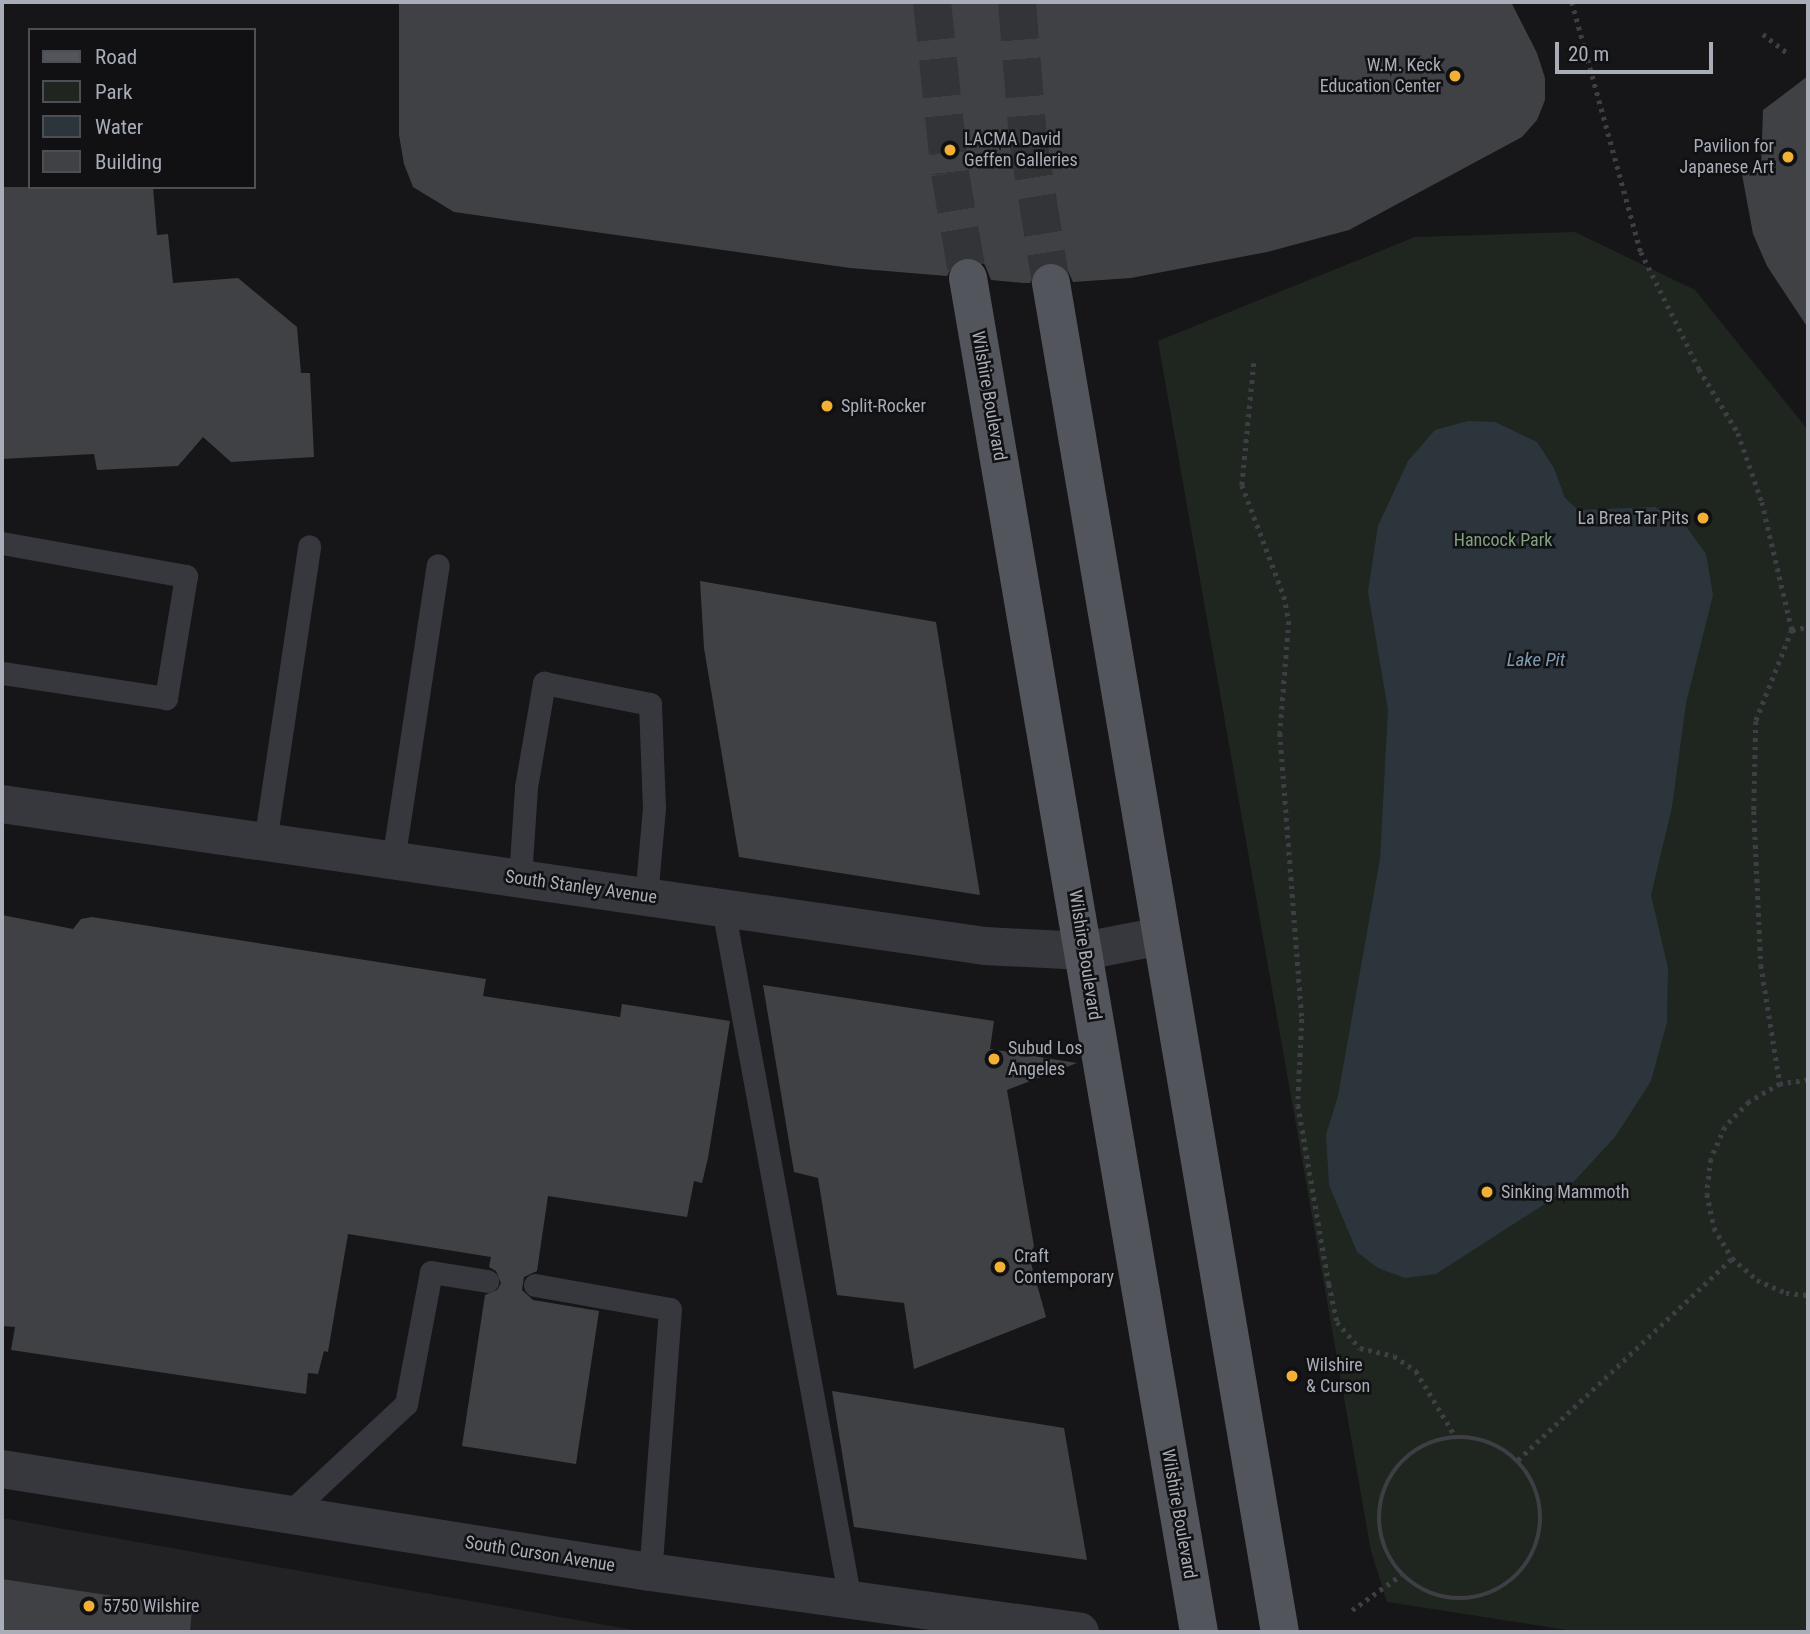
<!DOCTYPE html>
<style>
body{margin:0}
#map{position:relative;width:1810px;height:1634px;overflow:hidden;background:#161618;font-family:"Roboto Condensed",sans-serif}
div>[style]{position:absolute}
.built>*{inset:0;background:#222225}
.green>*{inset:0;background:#1e261f}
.water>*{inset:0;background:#2c353c}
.building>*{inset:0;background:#404145}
.primary-tunnel>*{height:38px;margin-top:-19px;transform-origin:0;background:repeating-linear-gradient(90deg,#333438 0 38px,transparent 0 57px)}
.path>*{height:4.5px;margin-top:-2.25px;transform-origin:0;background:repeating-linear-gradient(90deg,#3d3f44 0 3.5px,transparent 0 8.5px)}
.path>.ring{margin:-2.25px;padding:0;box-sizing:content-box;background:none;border:4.5px solid #3d3f44;border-radius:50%}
.service>*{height:23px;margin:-11.5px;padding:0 11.5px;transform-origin:11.5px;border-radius:11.5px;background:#37383d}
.minor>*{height:38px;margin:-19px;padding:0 19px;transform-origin:19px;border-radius:19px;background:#37383d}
.primary>*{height:38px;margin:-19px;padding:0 19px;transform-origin:19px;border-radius:19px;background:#53555c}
.dots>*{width:19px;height:19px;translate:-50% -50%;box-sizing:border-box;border:4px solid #111113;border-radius:50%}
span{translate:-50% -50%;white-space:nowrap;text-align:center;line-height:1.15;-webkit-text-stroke:5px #111113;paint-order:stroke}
.poi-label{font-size:18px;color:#a8adb8}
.right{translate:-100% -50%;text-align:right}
.left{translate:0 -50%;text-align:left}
.street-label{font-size:18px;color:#a8adb8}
.park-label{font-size:18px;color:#7fa381}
.water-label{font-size:19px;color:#7f9bb3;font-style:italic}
.frame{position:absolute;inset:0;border:4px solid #a8adb8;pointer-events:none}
.legend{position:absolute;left:28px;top:28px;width:228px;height:161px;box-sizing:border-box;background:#111113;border:2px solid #4d4f55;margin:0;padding:9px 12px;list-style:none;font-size:21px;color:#a8adb8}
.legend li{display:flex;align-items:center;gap:14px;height:35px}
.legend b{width:35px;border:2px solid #4d4f55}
.scale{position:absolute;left:1555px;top:42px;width:158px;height:32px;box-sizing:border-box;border:4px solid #a8adb8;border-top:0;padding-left:9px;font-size:21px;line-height:24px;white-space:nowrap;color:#a8adb8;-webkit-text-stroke:5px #111113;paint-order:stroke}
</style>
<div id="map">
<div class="built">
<i style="clip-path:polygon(2px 1518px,645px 1632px,2px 1632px)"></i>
</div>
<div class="green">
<i style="clip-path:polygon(1575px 232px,1695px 290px,1808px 430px,1808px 1632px,1580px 1632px,1387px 1602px,1371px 1551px,1158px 341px,1415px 237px)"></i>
</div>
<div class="water">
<i style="clip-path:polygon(1468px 421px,1495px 422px,1537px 442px,1554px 468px,1565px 498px,1578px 510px,1655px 507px,1685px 525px,1706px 554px,1713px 595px,1686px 703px,1672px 807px,1651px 895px,1668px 968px,1667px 1022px,1651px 1081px,1615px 1137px,1565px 1191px,1436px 1274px,1405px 1278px,1378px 1268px,1357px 1252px,1329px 1185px,1326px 1135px,1338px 1096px,1380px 859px,1388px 710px,1368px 592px,1378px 526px,1408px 461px,1435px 430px)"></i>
</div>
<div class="building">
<i style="clip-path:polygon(399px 2px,1511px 2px,1537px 53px,1545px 78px,1545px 100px,1537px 120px,1522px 137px,1349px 230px,1267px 252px,1131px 278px,1073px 282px,1067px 269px,1048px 261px,1037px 267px,1030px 283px,1023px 283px,991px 280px,985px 265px,975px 257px,955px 261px,947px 276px,850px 268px,454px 212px,413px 187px,404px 164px,399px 135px)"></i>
<i style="clip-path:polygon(1808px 76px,1808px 328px,1767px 266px,1753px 234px,1741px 169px,1761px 172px,1763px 110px)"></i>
<i style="clip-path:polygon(2px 187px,153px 187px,157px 235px,168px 234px,173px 283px,238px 278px,297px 327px,301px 373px,310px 373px,314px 457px,231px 462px,203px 437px,178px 466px,97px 470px,94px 454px,2px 459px)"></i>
<i style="clip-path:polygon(700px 581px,936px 622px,980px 895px,739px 857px,704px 648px)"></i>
<i style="clip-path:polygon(2px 915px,73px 929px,81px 919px,92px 917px,486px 979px,483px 996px,620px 1017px,622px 1004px,730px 1021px,708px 1158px,702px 1183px,694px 1181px,687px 1217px,548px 1196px,537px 1271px,524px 1277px,522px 1290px,533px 1300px,599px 1311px,576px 1464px,462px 1446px,485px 1295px,497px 1290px,501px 1283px,496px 1271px,489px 1267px,491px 1257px,348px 1234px,328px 1352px,324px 1351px,318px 1374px,308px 1373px,306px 1394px,11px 1350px,15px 1327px,2px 1326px)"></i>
<i style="clip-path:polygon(763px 985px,994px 1021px,990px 1049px,1077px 1063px,1007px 1090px,1034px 1246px,1029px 1256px,1046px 1317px,914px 1369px,904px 1303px,837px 1295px,818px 1178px,794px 1172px)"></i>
<i style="clip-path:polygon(832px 1391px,1064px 1428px,1087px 1560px,854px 1527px)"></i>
<i style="clip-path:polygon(2px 1579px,192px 1608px,190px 1632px,2px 1632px)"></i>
</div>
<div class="primary-tunnel">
<i style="left:932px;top:2px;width:172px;rotate:84deg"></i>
<i style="left:950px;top:173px;width:107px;rotate:80.3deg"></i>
<i style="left:1017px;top:2px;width:138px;rotate:85.4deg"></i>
<i style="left:1028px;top:140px;width:145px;rotate:80.9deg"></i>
</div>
<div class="path">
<i style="left:1572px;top:2px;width:259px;rotate:74.6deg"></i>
<i style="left:1641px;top:252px;width:131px;rotate:63.6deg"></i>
<i style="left:1699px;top:369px;width:75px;rotate:58.6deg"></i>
<i style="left:1738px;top:433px;width:73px;rotate:70.8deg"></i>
<i style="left:1762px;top:502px;width:131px;rotate:76.8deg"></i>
<i style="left:1792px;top:630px;width:98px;rotate:111.6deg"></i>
<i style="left:1756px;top:721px;width:90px;rotate:91.3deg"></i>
<i style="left:1754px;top:811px;width:154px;rotate:87.4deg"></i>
<i style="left:1761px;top:965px;width:121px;rotate:80.9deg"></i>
<i style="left:1763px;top:34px;width:33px;rotate:38deg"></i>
<i style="left:1254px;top:363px;width:123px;rotate:95.6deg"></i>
<i style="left:1242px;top:485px;width:119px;rotate:69.3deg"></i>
<i style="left:1284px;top:596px;width:25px;rotate:79deg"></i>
<i style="left:1289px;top:621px;width:112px;rotate:94.6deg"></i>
<i style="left:1280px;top:733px;width:287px;rotate:85.6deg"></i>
<i style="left:1302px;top:1019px;width:86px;rotate:92.7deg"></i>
<i style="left:1298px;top:1105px;width:182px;rotate:80.2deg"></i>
<i style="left:1329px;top:1284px;width:39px;rotate:78deg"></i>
<i style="left:1337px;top:1322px;width:35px;rotate:49deg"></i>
<i style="left:1360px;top:1348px;width:35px;rotate:13deg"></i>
<i style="left:1394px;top:1356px;width:27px;rotate:34deg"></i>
<i style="left:1416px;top:1371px;width:76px;rotate:59deg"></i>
<i style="left:1792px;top:630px;width:16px;rotate:-11deg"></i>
<i style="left:1808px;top:1080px;width:28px;rotate:172deg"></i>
<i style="left:1780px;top:1084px;width:36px;rotate:150deg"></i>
<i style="left:1749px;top:1102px;width:35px;rotate:134deg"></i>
<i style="left:1725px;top:1127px;width:35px;rotate:114deg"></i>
<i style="left:1711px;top:1159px;width:35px;rotate:97deg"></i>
<i style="left:1707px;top:1194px;width:35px;rotate:78deg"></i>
<i style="left:1714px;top:1228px;width:35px;rotate:59deg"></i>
<i style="left:1732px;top:1258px;width:33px;rotate:41deg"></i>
<i style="left:1757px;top:1280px;width:32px;rotate:24deg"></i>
<i style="left:1786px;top:1293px;width:22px;rotate:5deg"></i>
<i class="ring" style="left:1379px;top:1437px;width:157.5px;height:157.5px"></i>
<i style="left:1518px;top:1460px;width:294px;rotate:-43.3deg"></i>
<i style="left:1352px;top:1610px;width:60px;rotate:-35.5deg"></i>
</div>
<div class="service">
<i style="left:2px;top:543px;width:187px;rotate:10.2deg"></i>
<i style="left:186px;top:576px;width:124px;rotate:99.3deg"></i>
<i style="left:166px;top:698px;width:166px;rotate:-171.3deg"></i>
<i style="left:265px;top:842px;width:299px;rotate:-81.5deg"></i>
<i style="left:393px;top:861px;width:299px;rotate:-81.4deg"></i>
<i style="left:520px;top:878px;width:91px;rotate:-86.2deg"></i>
<i style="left:526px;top:787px;width:106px;rotate:-80.2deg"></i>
<i style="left:544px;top:683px;width:108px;rotate:11.2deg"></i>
<i style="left:650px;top:704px;width:104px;rotate:87.8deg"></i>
<i style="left:654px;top:808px;width:89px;rotate:95.1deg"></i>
<i style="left:723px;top:908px;width:704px;rotate:79.6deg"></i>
<i style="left:535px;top:1285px;width:137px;rotate:10.1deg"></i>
<i style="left:670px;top:1309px;width:264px;rotate:94.3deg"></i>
<i style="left:288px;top:1514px;width:161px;rotate:-43deg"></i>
<i style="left:406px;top:1404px;width:134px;rotate:-79.3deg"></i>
<i style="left:431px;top:1272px;width:57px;rotate:9.1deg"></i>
</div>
<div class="minor">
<i style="left:2px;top:804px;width:993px;rotate:8.22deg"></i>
<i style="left:985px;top:946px;width:99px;rotate:2.9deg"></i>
<i style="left:1084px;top:951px;width:78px;rotate:-11deg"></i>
<i style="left:2px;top:1469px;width:656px;rotate:9.03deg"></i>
<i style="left:650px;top:1572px;width:434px;rotate:7.9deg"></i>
</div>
<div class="primary">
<i style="left:968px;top:278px;width:1374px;rotate:80.32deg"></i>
<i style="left:1051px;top:283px;width:1368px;rotate:80.37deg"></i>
</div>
<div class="dots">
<i style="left:1455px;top:76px;background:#f2b134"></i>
<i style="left:950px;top:150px;background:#f2b134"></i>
<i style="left:1788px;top:157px;background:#f2b134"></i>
<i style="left:827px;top:406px;background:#f2b134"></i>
<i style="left:1703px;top:518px;background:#f2b134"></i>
<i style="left:994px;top:1059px;background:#f2b134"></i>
<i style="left:1487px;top:1192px;background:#f2b134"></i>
<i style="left:1000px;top:1267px;background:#f2b134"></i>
<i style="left:1292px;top:1376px;background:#f2b134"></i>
<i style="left:89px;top:1606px;background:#f2b134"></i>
</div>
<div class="poi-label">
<span class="right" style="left:1441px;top:76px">W.M. Keck<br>Education Center</span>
<span class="left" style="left:964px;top:150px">LACMA David<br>Geffen Galleries</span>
<span class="right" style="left:1774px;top:157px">Pavilion for<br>Japanese Art</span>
<span class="left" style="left:841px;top:406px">Split-Rocker</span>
<span class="right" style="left:1689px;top:518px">La Brea Tar Pits</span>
<span class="left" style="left:1008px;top:1059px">Subud Los<br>Angeles</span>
<span class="left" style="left:1501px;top:1192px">Sinking Mammoth</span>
<span class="left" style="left:1014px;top:1267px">Craft<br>Contemporary</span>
<span class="left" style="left:1306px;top:1376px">Wilshire<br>&amp; Curson</span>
<span class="left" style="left:103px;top:1606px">5750 Wilshire</span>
</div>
<div class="street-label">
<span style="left:989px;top:396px;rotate:80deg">Wilshire Boulevard</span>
<span style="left:581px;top:887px;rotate:8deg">South Stanley Avenue</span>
<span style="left:1085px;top:955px;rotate:81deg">Wilshire Boulevard</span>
<span style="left:1179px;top:1514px;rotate:80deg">Wilshire Boulevard</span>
<span style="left:540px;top:1554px;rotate:9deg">South Curson Avenue</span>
</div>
<div class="park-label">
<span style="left:1503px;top:540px">Hancock Park</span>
</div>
<div class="water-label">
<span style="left:1536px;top:660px">Lake Pit</span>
</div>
<div class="frame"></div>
<ul class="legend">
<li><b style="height:9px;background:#53555c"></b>Road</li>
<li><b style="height:19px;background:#1e261f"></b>Park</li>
<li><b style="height:19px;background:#2c353c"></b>Water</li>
<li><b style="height:19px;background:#404145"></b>Building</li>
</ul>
<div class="scale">20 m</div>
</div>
